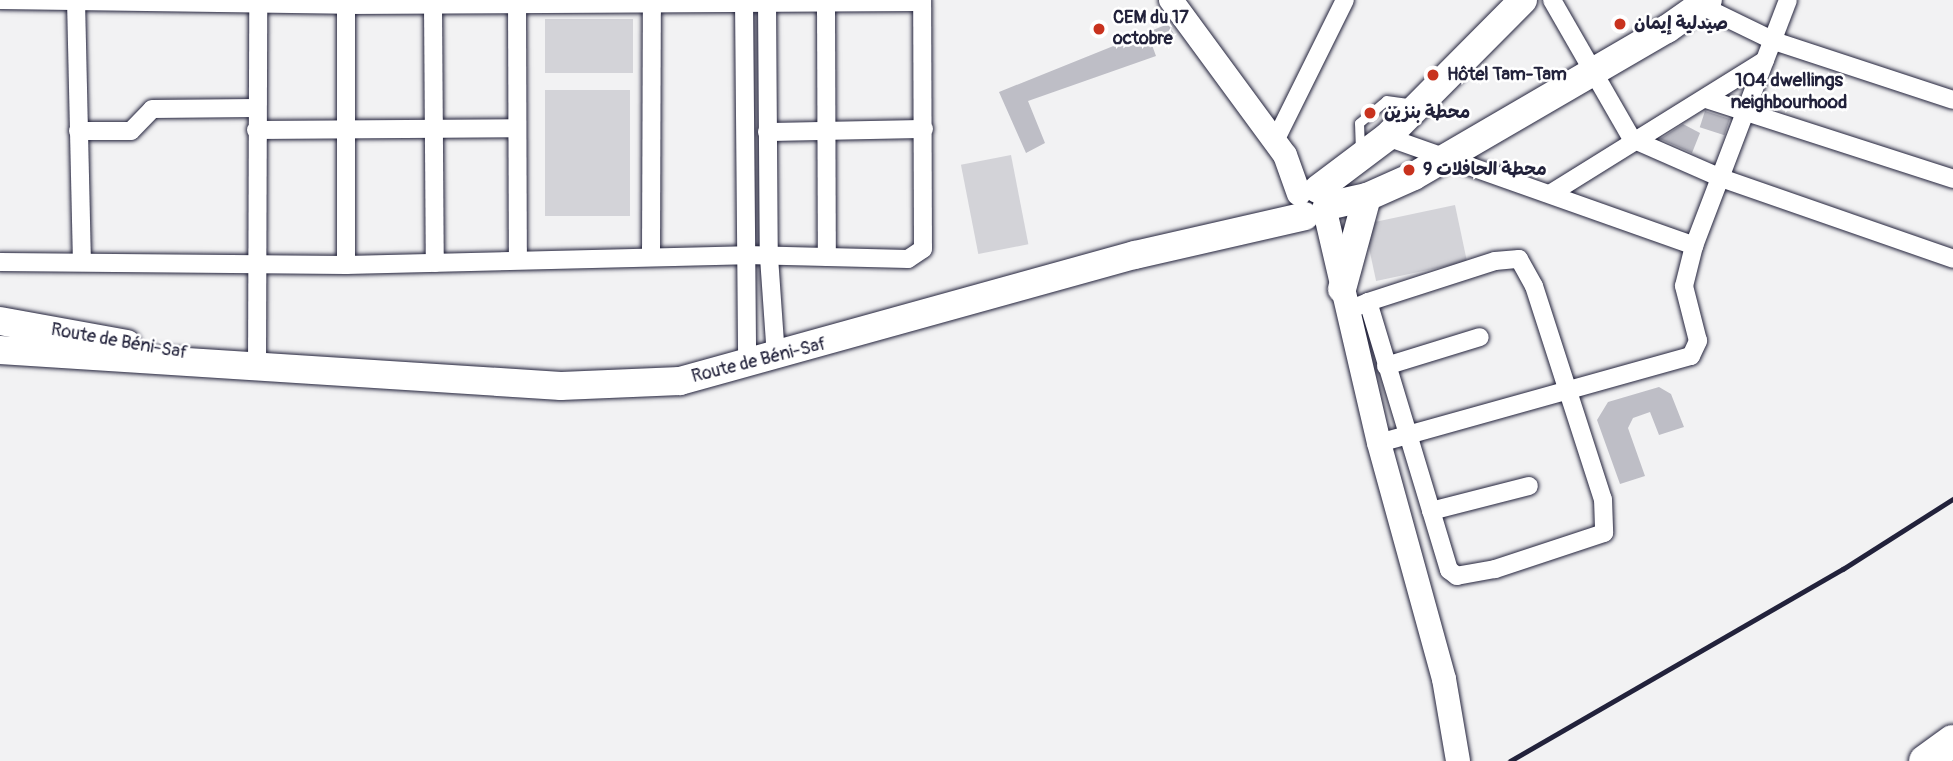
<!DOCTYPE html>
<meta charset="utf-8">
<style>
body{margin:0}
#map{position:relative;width:1953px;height:761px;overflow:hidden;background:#f2f2f3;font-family:Pangolin,"Playpen Sans Arabic",sans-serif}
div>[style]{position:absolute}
.green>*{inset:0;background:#d3d3d8;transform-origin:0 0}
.building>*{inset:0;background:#bebec6;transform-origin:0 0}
.roads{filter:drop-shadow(0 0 2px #22223b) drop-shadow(0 0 2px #22223b)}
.lane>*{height:9px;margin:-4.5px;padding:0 4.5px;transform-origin:4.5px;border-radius:4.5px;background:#fff}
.street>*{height:18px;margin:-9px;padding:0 9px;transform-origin:9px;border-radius:9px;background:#fff}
.secondary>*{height:24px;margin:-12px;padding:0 12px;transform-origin:12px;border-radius:12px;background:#fff}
.primary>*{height:28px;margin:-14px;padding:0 14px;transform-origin:14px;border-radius:14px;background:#fff}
.highway>*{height:32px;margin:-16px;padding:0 16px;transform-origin:16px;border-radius:16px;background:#fff}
.rail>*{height:4.5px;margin:-2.25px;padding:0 2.25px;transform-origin:2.25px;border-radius:2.25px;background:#22223b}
.dots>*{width:19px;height:19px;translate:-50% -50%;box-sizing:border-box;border:4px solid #fff;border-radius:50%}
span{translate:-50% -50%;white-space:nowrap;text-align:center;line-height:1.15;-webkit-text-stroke:5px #fff;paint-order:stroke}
.poi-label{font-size:18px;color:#22223b;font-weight:700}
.left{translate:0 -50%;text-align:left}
.street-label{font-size:18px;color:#22223b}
.neighbourhood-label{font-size:19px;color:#22223b;font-weight:700}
</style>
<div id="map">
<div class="green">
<i style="left:545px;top:19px;width:88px;height:54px"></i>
<i style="left:545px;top:90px;width:85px;height:126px"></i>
<i style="left:1011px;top:155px;width:91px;height:51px;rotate:79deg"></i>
<i style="left:1455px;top:205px;width:58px;height:93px;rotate:78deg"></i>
</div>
<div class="building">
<i style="clip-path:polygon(1168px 24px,1174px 34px,1152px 45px,1156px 56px,1028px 101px,1045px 143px,1026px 153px,999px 92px)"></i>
<i style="left:1705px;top:111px;width:26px;height:17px;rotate:18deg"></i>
<i style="clip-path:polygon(1683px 124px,1700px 133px,1692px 153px,1660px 139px)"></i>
<i style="clip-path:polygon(1659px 387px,1671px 394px,1684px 427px,1659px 435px,1650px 412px,1633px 418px,1628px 428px,1645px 476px,1620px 484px,1597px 420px,1608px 402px)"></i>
</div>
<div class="roads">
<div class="lane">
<i style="left:1360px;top:151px;width:28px;rotate:-92deg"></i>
<i style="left:1359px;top:123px;width:35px;rotate:-40deg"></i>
<i style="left:1386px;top:100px;width:27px;rotate:8deg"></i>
</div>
<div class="street">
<i style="left:0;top:0;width:346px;rotate:0.8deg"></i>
<i style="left:346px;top:5px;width:576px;rotate:-0.3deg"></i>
<i style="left:76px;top:0;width:261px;rotate:88.7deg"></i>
<i style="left:744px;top:0;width:365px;rotate:89.5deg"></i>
<i style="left:767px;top:0;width:257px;rotate:89.6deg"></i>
<i style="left:769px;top:257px;width:101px;rotate:86deg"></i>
<i style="left:1552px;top:0;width:160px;rotate:60.1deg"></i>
<i style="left:1632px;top:139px;width:97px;rotate:23.7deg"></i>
<i style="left:1721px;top:178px;width:246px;rotate:19.2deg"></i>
<i style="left:517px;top:2px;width:258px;rotate:89.8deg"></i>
<i style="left:1694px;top:2px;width:89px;rotate:26deg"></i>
<i style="left:1774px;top:41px;width:188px;rotate:18.2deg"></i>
<i style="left:346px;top:5px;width:260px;rotate:90deg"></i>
<i style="left:433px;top:5px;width:258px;rotate:89.6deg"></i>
<i style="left:826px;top:5px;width:252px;rotate:89.8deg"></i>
<i style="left:1706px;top:99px;width:260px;rotate:17.9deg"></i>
<i style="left:256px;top:130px;width:261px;rotate:-0.4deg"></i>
<i style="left:78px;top:131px;width:53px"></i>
<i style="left:131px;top:131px;width:30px;rotate:-46deg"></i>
<i style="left:152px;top:109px;width:104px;rotate:-0.6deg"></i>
<i style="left:767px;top:132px;width:157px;rotate:-1.1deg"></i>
<i style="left:1387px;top:137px;width:326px;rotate:19.5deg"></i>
<i style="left:1694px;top:246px;width:199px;rotate:-69.1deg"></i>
<i style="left:1275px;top:141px;width:157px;rotate:-63.6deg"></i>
<i style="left:1550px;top:194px;width:253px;rotate:-31.9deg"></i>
<i style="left:1765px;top:60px;width:64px;rotate:-69deg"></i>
<i style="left:651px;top:257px;width:257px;rotate:-89.8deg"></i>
<i style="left:0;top:262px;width:346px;rotate:0.5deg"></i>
<i style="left:346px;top:265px;width:400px;rotate:-1.4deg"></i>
<i style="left:746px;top:255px;width:162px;rotate:1.4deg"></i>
<i style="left:908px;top:259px;width:18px;rotate:-34deg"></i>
<i style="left:923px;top:249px;width:249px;rotate:-90.2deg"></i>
<i style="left:1346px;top:311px;width:24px;rotate:-22deg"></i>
<i style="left:1368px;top:302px;width:133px;rotate:-17.9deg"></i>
<i style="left:1495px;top:261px;width:24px;rotate:-5deg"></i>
<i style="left:1519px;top:259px;width:31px;rotate:61deg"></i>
<i style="left:1534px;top:286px;width:224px;rotate:72.1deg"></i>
<i style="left:1603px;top:499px;width:34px;rotate:88deg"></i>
<i style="left:1604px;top:533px;width:115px;rotate:161.7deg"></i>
<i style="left:1495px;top:569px;width:39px;rotate:170deg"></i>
<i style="left:1457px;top:576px;width:10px;rotate:-143deg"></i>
<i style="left:1449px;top:570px;width:280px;rotate:-106.8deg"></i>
<i style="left:257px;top:365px;width:365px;rotate:-89.8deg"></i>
<i style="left:1386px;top:366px;width:98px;rotate:-17.1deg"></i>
<i style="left:1379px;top:443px;width:324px;rotate:-15.6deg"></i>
<i style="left:1691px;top:356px;width:17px;rotate:-65deg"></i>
<i style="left:1698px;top:341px;width:57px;rotate:-104.3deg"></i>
<i style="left:1684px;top:286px;width:41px;rotate:-76deg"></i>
<i style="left:1431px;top:511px;width:101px;rotate:-14.3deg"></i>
</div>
<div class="secondary">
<i style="left:1171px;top:0;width:192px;rotate:53.7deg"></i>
<i style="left:1285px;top:155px;width:41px;rotate:70.3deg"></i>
<i style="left:1325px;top:211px;width:238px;rotate:76.9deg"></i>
<i style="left:1379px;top:443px;width:245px;rotate:74.6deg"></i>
<i style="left:1444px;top:679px;width:83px;rotate:80.3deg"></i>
</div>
<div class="primary">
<i style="left:1318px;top:189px;width:86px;rotate:-37deg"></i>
<i style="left:1387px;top:137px;width:193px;rotate:-45.2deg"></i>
<i style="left:1327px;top:206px;width:41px;rotate:-12.7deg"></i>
<i style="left:1367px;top:197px;width:51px;rotate:-24.1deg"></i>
<i style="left:1414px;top:176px;width:293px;rotate:-30.2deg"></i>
<i style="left:1667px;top:29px;width:50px;rotate:-35.3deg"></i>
<i style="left:1342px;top:289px;width:95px;rotate:-74.8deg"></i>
<i style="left:0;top:321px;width:129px;rotate:10.3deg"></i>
<i style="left:0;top:350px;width:562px;rotate:3.67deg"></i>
<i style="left:561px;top:386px;width:119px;rotate:-2.4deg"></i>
<i style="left:680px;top:381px;width:472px;rotate:-15.5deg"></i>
<i style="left:1135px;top:255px;width:174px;rotate:-12.9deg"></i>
</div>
<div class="highway">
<i style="left:1925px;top:761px;width:34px;rotate:-36deg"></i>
</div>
</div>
<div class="rail">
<i style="left:1510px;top:761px;width:384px;rotate:-30deg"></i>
<i style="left:1843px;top:569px;width:130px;rotate:-32.5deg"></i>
</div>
<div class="dots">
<i style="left:1620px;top:24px;background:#c8321e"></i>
<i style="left:1099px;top:29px;background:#c8321e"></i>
<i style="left:1433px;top:75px;background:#c8321e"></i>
<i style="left:1370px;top:113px;background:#c8321e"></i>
<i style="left:1409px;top:170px;background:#c8321e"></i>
</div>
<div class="poi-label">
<span class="left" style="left:1113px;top:29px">CEM du 17<br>octobre</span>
<span class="left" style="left:1634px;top:24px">صيدلية إيمان</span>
<span class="left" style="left:1447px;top:75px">Hôtel Tam-Tam</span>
<span class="left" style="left:1384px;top:113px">محطة بنزين</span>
<span class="left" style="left:1423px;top:170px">محطة الحافلات 9</span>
</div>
<div class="street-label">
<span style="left:119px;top:342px;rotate:10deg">Route de Béni-Saf</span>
<span style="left:759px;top:361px;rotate:-14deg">Route de Béni-Saf</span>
</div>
<div class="neighbourhood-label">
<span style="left:1789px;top:92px">104 dwellings<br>neighbourhood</span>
</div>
</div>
